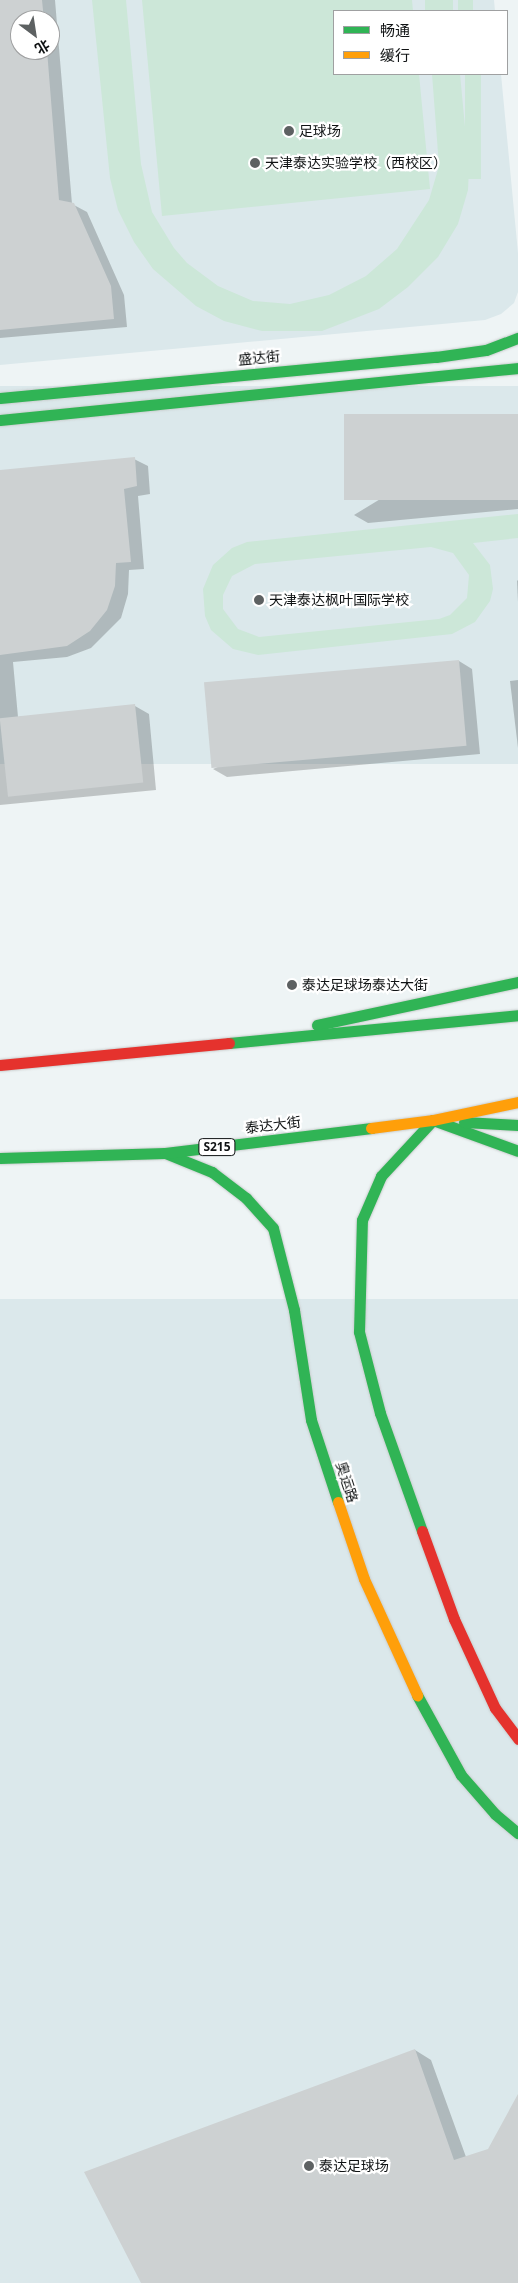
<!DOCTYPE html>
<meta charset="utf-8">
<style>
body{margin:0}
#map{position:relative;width:518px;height:2283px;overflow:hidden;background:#eef4f5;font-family:"Open Sans","Noto Sans SC",sans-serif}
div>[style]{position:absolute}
.built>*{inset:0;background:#dbe8eb;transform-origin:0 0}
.green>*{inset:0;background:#cce7d8;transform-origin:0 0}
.shadow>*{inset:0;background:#0003}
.building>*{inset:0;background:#cdd1d2;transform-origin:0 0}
.roads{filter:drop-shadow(0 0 1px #c9cdcd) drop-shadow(0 0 1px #c9cdcd)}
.fast>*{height:11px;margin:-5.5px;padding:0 5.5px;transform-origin:5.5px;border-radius:5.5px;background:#30b455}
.slow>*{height:11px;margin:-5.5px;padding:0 5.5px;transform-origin:5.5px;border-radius:5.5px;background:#ff9f0a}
.jam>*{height:11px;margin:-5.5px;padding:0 5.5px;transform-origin:5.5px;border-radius:5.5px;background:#e5322d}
.dots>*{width:14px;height:14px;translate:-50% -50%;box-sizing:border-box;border:2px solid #fff;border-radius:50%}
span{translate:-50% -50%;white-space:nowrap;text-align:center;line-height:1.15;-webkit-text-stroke:4.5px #fff;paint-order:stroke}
.shield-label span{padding:1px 4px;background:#fff;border:1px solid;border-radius:4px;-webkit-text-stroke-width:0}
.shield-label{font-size:12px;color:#0f1213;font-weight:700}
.poi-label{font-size:14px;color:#0f1213}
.left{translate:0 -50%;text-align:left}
.street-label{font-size:14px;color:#0f1213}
.legend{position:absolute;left:333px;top:10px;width:175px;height:65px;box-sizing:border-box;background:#fff;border:1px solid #9fa0a1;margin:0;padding:6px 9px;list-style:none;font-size:15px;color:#0f1213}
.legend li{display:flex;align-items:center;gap:10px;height:25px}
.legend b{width:25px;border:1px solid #9fa0a1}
.north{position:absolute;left:10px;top:10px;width:50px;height:50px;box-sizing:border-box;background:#fff;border:1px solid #9fa0a1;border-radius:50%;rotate:149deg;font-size:14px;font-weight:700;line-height:20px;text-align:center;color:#0f1213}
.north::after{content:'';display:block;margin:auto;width:18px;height:22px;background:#5d6162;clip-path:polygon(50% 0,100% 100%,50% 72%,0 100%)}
</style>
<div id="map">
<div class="built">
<i style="clip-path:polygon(evenodd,0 0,494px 0,495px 11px,334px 11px,334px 74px,501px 74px,518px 253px,518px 292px,514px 303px,501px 314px,485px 320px,0 365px,0 0,20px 20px,50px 20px,50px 50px,20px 50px,20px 20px)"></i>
<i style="left:518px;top:386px;width:378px;height:520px;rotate:90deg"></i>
<i style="left:518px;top:1299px;width:984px;height:520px;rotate:90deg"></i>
</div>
<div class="green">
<i style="clip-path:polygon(92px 0,126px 0,141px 164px,152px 212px,174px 248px,187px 263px,218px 286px,253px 301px,290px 304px,329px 295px,366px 276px,397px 249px,429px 200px,439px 166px,432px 74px,460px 74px,469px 169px,468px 190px,458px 224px,438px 257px,408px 287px,379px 309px,322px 331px,262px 331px,224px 321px,196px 306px,153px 269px,134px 242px,118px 210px,110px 178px)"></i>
<i style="clip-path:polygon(142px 0,412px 0,413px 11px,334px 11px,334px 74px,419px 74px,430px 189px,162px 216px)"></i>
<i style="left:425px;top:0;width:28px;height:11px"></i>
<i style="left:458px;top:0;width:15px;height:11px"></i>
<i style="left:465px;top:74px;width:16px;height:105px"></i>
<i style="clip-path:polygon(evenodd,518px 514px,518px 538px,473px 543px,490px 565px,493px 589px,490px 601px,475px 622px,452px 634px,258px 655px,233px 649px,211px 630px,205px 616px,203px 589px,213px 565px,232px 548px,247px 542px,518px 514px,431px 547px,453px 553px,469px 575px,467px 598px,450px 615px,439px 619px,259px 637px,238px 629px,223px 609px,223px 595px,232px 576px,255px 564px,431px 547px)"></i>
</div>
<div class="shadow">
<i style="clip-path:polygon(evenodd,0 0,55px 0,72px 204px,87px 212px,124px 295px,127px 327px,0 338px,0 0,20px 20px,50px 20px,50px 50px,20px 50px,20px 20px)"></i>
<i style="clip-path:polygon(518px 415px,518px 509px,368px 523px,354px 515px)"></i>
<i style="clip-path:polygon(134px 459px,148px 466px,150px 494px,138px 496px,144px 569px,129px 570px,128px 594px,121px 618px,91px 648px,67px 657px,13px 662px,18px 717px,135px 706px,149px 714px,156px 790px,0 805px,0 472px)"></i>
<i style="clip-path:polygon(518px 580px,518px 602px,517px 581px)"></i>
<i style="clip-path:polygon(459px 661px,472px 669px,480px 754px,227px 777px,213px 769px)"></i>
<i style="clip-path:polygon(518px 680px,518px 748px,510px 681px)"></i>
<i style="clip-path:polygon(415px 2050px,431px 2060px,466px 2157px,489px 2150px,518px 2115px,518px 2283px,142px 2283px)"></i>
</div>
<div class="building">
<i style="clip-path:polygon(0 0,42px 0,44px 20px,20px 20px,20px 50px,47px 50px,59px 200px,74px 203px,111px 286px,114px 319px,0 330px)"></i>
<i style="left:518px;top:414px;width:86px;height:174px;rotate:90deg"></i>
<i style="clip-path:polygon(135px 457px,137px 486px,124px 489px,131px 562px,116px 563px,115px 586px,107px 610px,90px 631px,67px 646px,0 655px,0 470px)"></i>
<i style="left:459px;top:660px;width:86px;height:256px;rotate:85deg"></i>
<i style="left:135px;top:704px;width:79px;height:136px;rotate:84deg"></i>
<i style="clip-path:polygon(415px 2049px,454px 2160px,488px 2149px,518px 2094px,518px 2283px,141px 2283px,84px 2172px)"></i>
</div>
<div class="roads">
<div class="fast">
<i style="left:0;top:398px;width:438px;rotate:-5.4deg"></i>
<i style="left:436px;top:357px;width:50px;rotate:-8deg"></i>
<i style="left:486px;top:350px;width:34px;rotate:-21deg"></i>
<i style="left:0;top:420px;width:521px;rotate:-5.73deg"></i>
<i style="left:317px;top:1025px;width:206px;rotate:-12.1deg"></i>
<i style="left:229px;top:1043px;width:290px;rotate:-5.5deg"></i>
<i style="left:433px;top:1120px;width:90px;rotate:20deg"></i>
<i style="left:464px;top:1122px;width:54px;rotate:3.2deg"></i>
<i style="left:165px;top:1153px;width:51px;rotate:22deg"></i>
<i style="left:212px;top:1172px;width:43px;rotate:37.4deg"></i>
<i style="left:246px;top:1198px;width:40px;rotate:48deg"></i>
<i style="left:273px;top:1228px;width:85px;rotate:75.6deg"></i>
<i style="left:294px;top:1310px;width:111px;rotate:81.2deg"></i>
<i style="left:311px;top:1420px;width:86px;rotate:71.8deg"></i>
<i style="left:0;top:1158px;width:165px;rotate:-1.7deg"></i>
<i style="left:165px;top:1153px;width:208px;rotate:-6.9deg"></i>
<i style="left:422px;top:1531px;width:125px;rotate:-109.6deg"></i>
<i style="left:380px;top:1413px;width:84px;rotate:-104.5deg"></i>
<i style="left:359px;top:1332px;width:112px;rotate:-88.5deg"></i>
<i style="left:362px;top:1220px;width:48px;rotate:-66.6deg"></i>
<i style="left:381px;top:1176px;width:76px;rotate:-47.1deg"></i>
<i style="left:417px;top:1695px;width:91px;rotate:61.2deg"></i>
<i style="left:461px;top:1775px;width:52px;rotate:48.9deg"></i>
<i style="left:495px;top:1814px;width:30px;rotate:40deg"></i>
</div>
<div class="slow">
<i style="left:371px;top:1128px;width:63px;rotate:-7.4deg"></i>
<i style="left:433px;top:1120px;width:87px;rotate:-12deg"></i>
<i style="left:338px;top:1502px;width:81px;rotate:71.3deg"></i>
<i style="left:364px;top:1579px;width:128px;rotate:65.4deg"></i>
</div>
<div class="jam">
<i style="left:0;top:1065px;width:230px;rotate:-5.5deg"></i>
<i style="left:422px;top:1531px;width:94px;rotate:70deg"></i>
<i style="left:454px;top:1619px;width:98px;rotate:65.3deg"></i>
<i style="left:495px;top:1708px;width:39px;rotate:53deg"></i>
</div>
</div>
<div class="dots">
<i style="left:289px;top:131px;background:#5d6162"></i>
<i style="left:255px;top:163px;background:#5d6162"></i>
<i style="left:259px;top:600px;background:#5d6162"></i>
<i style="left:292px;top:985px;background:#5d6162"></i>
<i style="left:309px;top:2166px;background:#5d6162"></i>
</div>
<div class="shield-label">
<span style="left:217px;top:1147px">S215</span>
</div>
<div class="poi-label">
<span class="left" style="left:299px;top:131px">足球场</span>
<span class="left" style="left:265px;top:163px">天津泰达实验学校（西校区）</span>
<span class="left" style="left:269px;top:600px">天津泰达枫叶国际学校</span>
<span class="left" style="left:302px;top:985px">泰达足球场泰达大街</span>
<span class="left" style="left:319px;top:2166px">泰达足球场</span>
</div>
<div class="street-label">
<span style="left:259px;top:358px;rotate:-5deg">盛达街</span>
<span style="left:273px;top:1125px;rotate:-7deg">泰达大街</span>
<span style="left:347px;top:1482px;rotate:72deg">奥运路</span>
</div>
<ul class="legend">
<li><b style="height:6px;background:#30b455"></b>畅通</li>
<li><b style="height:6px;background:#ff9f0a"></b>缓行</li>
</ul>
<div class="north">北</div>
</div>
